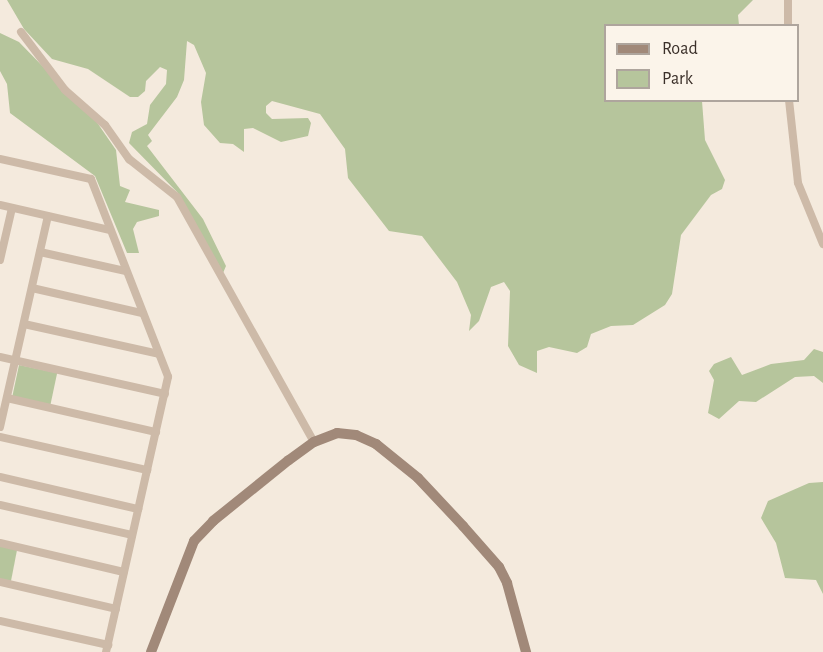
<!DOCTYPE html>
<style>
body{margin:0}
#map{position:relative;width:823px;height:652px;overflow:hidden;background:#f4eadd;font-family:"Alegreya Sans",sans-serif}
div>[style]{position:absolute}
.green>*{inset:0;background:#b6c59c;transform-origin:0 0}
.street>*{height:8px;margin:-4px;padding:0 4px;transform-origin:4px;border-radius:4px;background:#cdbaa8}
.secondary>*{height:10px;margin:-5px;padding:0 5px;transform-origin:5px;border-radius:5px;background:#a18979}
span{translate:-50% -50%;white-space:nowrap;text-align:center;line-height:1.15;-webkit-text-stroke:4.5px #fbf4ea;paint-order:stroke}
.legend{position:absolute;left:604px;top:24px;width:195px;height:78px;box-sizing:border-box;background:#fbf4ea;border:2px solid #aea59d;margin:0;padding:8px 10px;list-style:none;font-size:18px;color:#3a2f29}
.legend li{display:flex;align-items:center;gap:12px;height:30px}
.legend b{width:30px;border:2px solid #aea59d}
</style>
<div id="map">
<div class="green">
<i style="clip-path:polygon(7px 0,753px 0,738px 15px,739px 25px,606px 26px,606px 100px,702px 101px,705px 140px,725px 180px,722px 189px,711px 195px,681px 235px,672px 294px,665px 305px,633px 325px,611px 326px,591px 334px,587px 347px,577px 353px,549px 347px,537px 351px,537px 373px,519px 365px,508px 346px,510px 291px,504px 282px,491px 287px,479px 321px,469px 331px,471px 315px,457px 282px,422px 236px,389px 231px,348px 178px,345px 149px,320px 114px,272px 101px,266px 106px,266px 113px,272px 119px,308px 118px,311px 123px,308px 136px,281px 142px,253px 128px,244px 129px,244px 152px,233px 144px,220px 143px,204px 125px,201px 102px,206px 73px,194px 45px,187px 41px,184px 80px,177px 97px,148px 135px,152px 141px,147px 146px,203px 219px,226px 266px,223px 273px,179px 194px,129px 143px,132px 132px,147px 124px,150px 105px,166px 84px,167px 70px,160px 67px,146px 81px,145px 91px,138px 97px,130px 97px,88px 69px,52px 59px,24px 29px)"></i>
<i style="clip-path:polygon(0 33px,19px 42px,96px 121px,116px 150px,120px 186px,130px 190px,125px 202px,159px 210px,159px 216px,137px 222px,133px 229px,139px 253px,127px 253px,95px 176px,10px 113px,7px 84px,0 71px)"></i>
<i style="clip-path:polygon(814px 349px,823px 352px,823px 383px,814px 376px,795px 377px,756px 402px,739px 401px,719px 419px,708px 413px,714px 380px,709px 371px,714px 364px,731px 357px,742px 375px,771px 364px,804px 360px)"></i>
<i style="left:19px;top:365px;width:39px;height:32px;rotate:12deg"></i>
<i style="clip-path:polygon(823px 482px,823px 594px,816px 580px,785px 578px,776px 543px,761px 518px,768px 501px,809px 483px)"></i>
<i style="clip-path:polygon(0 546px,17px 550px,11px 581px,0 579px)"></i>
</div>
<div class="street">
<i style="left:788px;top:26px;width:26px;rotate:-90deg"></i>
<i style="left:21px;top:32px;width:73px;rotate:52.8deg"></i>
<i style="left:65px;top:90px;width:53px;rotate:41.2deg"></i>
<i style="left:105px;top:125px;width:42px;rotate:54.8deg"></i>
<i style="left:129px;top:159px;width:61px;rotate:38.4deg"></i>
<i style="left:177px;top:197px;width:281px;rotate:60.8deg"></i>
<i style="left:789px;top:100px;width:83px;rotate:83.8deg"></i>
<i style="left:798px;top:183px;width:66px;rotate:67.7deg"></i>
<i style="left:0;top:159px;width:93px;rotate:12.4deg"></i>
<i style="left:91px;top:179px;width:212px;rotate:68.7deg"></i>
<i style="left:168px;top:377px;width:282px;rotate:102.7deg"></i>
<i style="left:0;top:205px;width:113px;rotate:12.8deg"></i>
<i style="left:40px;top:252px;width:88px;rotate:12.5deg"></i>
<i style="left:0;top:260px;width:53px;rotate:-77deg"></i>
<i style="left:32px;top:288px;width:113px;rotate:12.8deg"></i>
<i style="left:24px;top:324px;width:138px;rotate:12.5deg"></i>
<i style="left:0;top:357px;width:169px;rotate:12.6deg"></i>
<i style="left:7px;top:398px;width:153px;rotate:12.9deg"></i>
<i style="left:0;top:427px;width:216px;rotate:-77.2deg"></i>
<i style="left:0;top:437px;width:151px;rotate:12.7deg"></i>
<i style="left:0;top:477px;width:142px;rotate:13.1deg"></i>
<i style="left:0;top:505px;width:135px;rotate:12.8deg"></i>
<i style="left:0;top:543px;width:127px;rotate:13.2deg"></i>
<i style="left:0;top:582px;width:119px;rotate:13.1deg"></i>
<i style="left:0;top:621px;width:111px;rotate:12.5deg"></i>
</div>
<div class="secondary">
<i style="left:151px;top:652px;width:119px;rotate:-68.8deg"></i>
<i style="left:194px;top:541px;width:28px;rotate:-46deg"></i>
<i style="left:213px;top:521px;width:97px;rotate:-38.8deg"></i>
<i style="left:289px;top:460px;width:31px;rotate:-36deg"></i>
<i style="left:314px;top:442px;width:25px;rotate:-21deg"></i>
<i style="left:337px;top:433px;width:19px;rotate:6deg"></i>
<i style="left:356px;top:435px;width:22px;rotate:24deg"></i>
<i style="left:376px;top:444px;width:54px;rotate:39deg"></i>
<i style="left:418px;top:478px;width:66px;rotate:46.8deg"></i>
<i style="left:463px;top:526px;width:55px;rotate:48.7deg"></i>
<i style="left:499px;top:567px;width:18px;rotate:63deg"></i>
<i style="left:507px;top:583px;width:72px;rotate:74.6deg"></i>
</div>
<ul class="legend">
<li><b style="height:8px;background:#a18979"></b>Road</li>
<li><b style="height:16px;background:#b6c59c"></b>Park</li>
</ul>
</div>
